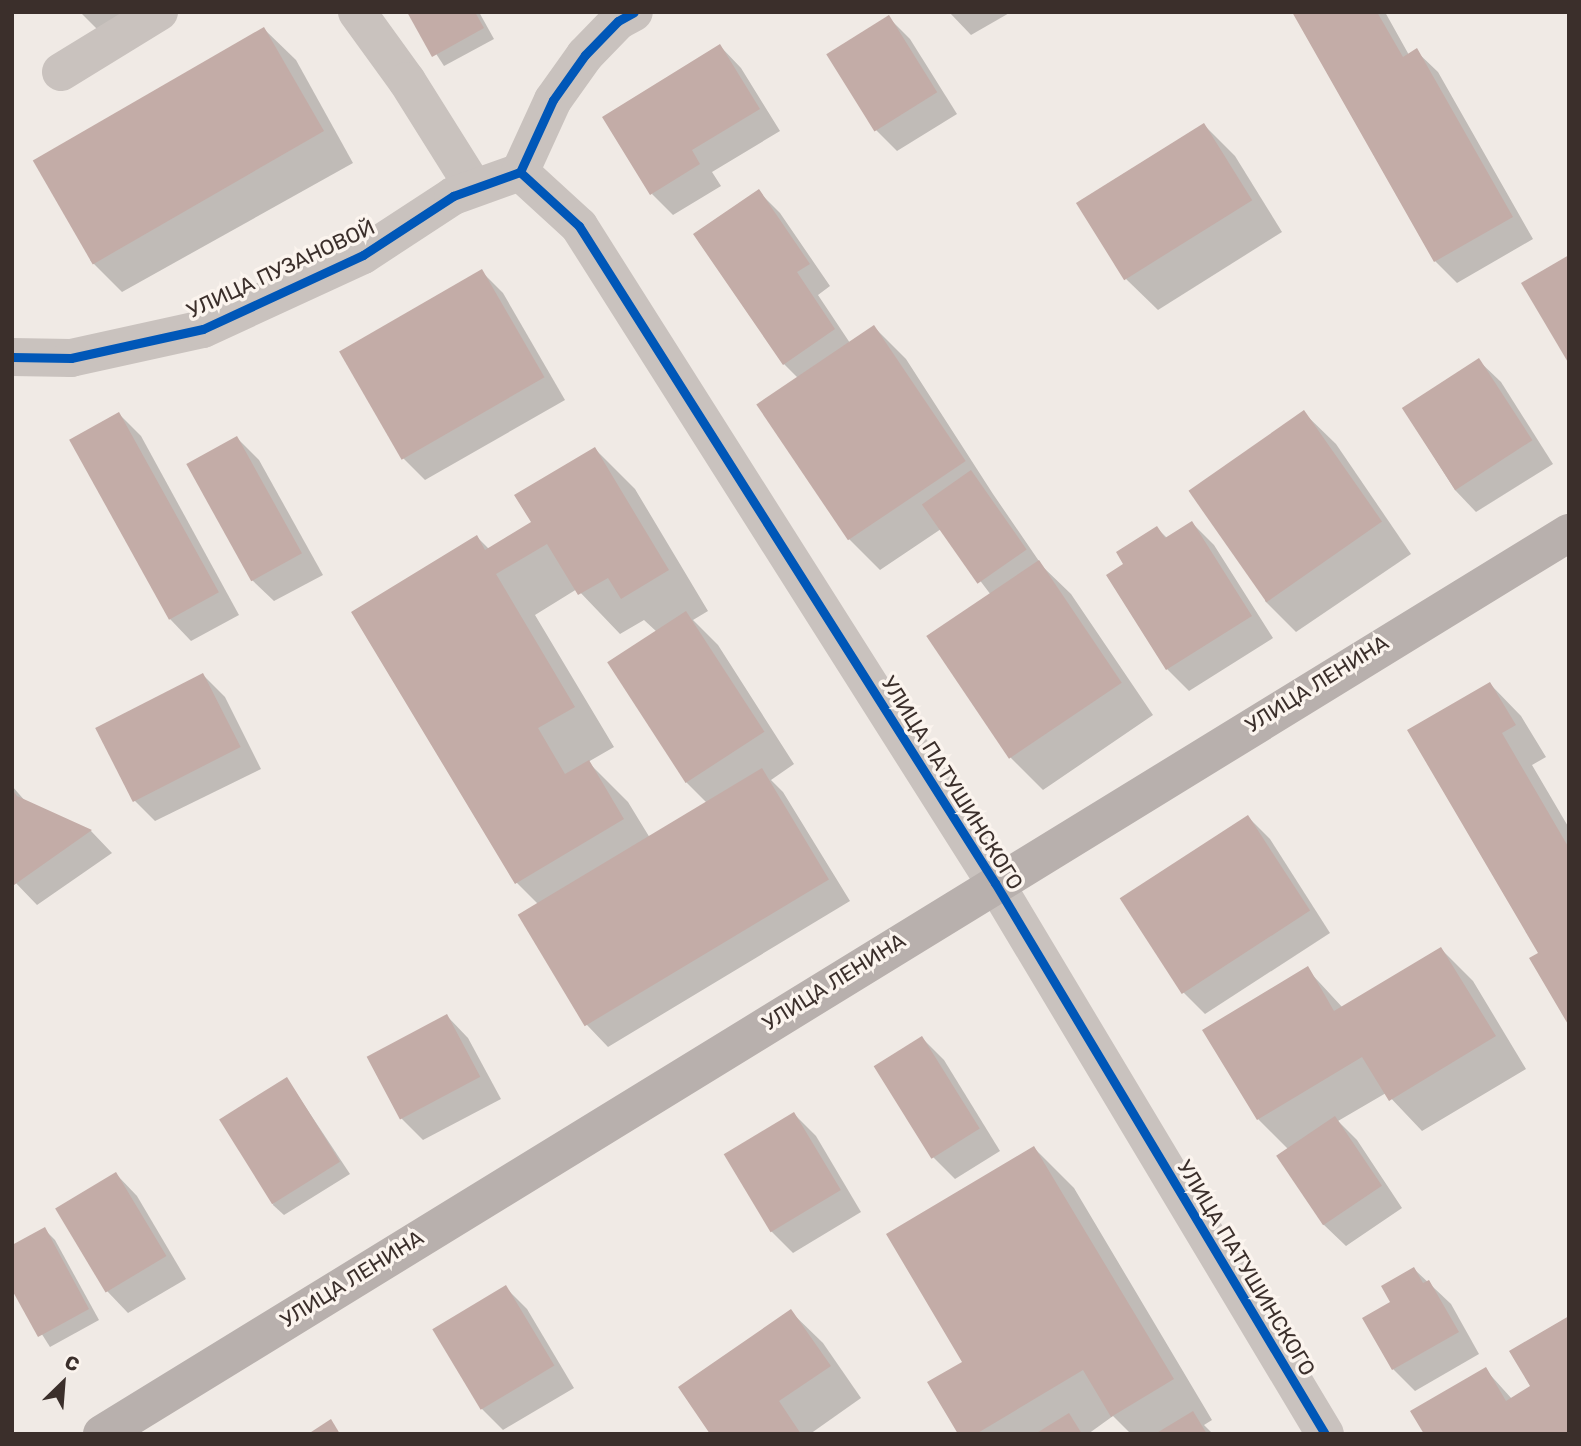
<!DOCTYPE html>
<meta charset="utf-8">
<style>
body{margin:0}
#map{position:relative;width:1581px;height:1446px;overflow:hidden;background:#f0eae5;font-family:Rubik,sans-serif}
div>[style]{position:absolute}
.shadow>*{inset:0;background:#0003}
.building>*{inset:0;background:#c3aca7;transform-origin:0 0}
.minor>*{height:38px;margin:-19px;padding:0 19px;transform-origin:19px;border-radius:19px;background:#c9c2be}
.major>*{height:38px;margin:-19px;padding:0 19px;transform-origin:19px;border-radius:19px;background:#b8b0ad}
.cycleway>*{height:9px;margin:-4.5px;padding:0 4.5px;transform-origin:4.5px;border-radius:4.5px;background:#0057b8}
span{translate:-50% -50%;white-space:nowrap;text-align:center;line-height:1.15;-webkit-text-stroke:7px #fbf4ee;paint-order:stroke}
.street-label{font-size:21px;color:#3b2f2b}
.frame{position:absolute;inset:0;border:14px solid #3b2f2b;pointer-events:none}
.north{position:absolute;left:28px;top:1348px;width:70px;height:70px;-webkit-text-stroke:5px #fbf4ee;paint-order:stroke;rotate:25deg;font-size:19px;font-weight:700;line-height:28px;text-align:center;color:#3b2f2b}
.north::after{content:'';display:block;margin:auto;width:24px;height:32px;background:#3b2f2b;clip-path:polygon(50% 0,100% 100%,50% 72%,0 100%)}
</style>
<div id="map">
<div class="shadow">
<i style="clip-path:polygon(80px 12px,138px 12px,101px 33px)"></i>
<i style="clip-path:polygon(409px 12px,479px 12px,494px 39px,444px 66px)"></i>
<i style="clip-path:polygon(949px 12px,1011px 12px,971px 35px)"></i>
<i style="clip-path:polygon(1294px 12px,1385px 12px,1409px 55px,1416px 51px,1438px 72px,1533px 239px,1457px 283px,1435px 261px)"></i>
<i style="clip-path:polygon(888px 17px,910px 39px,957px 114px,897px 151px,876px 130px)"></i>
<i style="clip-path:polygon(264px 29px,296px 60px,353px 163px,122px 292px,90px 260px)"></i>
<i style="clip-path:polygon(720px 46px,741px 68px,780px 131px,712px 172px,721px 186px,673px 215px,652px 194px)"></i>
<i style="clip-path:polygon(1204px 125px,1235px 156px,1282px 232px,1158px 310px,1126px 279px)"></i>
<i style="clip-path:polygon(758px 191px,780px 213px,830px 286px,818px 295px,850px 343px,874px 327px,906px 359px,993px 494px,1043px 567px,1071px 594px,1153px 715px,1043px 790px,1011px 758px,929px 637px,991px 595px,941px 529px,880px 570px,848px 538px,798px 378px,784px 364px)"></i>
<i style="clip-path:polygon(481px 271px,503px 293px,565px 400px,425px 480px,403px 458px)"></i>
<i style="clip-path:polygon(1479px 361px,1501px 382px,1553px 464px,1476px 512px,1455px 490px,1403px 408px)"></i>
<i style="clip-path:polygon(1304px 413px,1336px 444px,1411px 554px,1296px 632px,1265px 601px)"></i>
<i style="clip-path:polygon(119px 414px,141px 436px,239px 615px,191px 641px,170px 619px,72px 440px)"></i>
<i style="clip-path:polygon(237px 438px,259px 460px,323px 575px,274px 601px,252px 580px)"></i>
<i style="clip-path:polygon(evenodd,595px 449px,635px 489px,708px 611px,693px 620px,718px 645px,794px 764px,771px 780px,783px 792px,850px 901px,608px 1047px,587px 1025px,539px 905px,517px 883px,353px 612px,477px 537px,489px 549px,533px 523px,595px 449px,577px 589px,620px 634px,644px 620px,657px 632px,686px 782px,707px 803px,650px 838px,628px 802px,588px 762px,614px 747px,535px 615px,577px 589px)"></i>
<i style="clip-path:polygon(1192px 523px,1214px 545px,1273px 638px,1189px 691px,1167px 669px,1125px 565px,1157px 528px,1167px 538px)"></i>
<i style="clip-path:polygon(203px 675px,225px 697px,261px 769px,155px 821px,133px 799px)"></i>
<i style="clip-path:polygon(1490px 684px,1521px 716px,1546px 757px,1532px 765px,1569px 828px,1569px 1023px,1540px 953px)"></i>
<i style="clip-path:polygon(12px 786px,26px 802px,91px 831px,112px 853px,37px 905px,12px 879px)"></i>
<i style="clip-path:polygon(1248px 817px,1270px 839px,1330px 933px,1205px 1014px,1183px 992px)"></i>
<i style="clip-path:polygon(1441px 949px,1473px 981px,1526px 1069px,1422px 1131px,1386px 1093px,1338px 1121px,1357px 1140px,1402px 1208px,1346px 1246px,1324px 1225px,1288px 1149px,1258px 1119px,1307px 969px,1343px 1008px)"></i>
<i style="clip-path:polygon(447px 1016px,468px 1038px,501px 1099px,423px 1140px,401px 1118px)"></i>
<i style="clip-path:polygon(922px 1038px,944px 1060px,1000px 1151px,955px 1179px,933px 1157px)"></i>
<i style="clip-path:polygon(287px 1079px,350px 1174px,284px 1215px,273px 1205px)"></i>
<i style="clip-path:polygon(794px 1114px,816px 1136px,861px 1212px,793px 1253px,771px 1231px)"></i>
<i style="clip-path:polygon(1034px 1148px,1074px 1188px,1212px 1420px,1204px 1425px,1213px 1434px,1131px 1434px,1113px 1416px,1088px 1434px,960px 1434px,965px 1362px)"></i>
<i style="clip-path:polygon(116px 1174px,137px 1196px,186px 1279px,128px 1313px,107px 1291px,58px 1208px)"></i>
<i style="clip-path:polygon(45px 1230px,55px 1240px,99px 1320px,50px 1347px,12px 1287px)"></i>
<i style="clip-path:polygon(1414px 1269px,1451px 1304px,1479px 1354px,1415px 1391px,1393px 1369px)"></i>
<i style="clip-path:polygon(506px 1288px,527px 1309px,574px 1388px,503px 1430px,481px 1408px)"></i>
<i style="clip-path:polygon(791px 1312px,823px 1343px,861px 1398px,810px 1434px,712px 1434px)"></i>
<i style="clip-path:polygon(1485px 1369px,1512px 1399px,1533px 1387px,1569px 1434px,1426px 1434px)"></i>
</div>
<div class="building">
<i style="clip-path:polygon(407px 12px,475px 12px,484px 28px,432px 57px)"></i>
<i style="clip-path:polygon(1292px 12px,1377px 12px,1403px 57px,1417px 48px,1513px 217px,1434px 262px)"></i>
<i style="left:889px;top:15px;width:91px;height:74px;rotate:58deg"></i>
<i style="left:264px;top:27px;width:120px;height:267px;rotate:60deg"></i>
<i style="clip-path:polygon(720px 44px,760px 109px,692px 150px,700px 164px,650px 195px,602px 117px)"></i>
<i style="left:1204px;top:123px;width:91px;height:151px;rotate:58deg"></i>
<i style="clip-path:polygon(759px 189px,810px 264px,797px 272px,835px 329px,783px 365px,693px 234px)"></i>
<i style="clip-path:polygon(1569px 255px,1569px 364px,1521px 283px)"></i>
<i style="left:482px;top:269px;width:125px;height:165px;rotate:60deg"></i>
<i style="left:874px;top:325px;width:164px;height:142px;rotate:56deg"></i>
<i style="left:1479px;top:358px;width:98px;height:92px;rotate:57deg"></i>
<i style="left:1304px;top:410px;width:136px;height:141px;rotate:55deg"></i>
<i style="left:119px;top:412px;width:206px;height:57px;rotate:61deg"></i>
<i style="left:237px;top:436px;width:134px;height:58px;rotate:61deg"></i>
<i style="clip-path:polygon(595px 447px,669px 570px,621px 599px,608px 578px,578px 595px,547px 544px,496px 574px,575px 707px,538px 728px,565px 774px,589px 760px,624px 819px,515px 884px,351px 612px,477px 535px,485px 550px,531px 522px,514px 495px)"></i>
<i style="left:971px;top:470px;width:97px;height:60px;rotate:55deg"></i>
<i style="clip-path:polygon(1192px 521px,1252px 616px,1166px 670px,1106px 575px,1123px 564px,1116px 552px,1157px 526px,1165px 538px)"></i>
<i style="left:1039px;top:560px;width:148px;height:136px;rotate:56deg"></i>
<i style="left:686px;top:611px;width:144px;height:94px;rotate:57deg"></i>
<i style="left:203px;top:673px;width:83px;height:121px;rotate:63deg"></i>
<i style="clip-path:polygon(1490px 682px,1516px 725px,1502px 733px,1569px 848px,1569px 1026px,1529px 958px,1538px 953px,1407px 730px)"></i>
<i style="left:762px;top:768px;width:130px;height:285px;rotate:59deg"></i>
<i style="clip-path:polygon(12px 789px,17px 796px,92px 830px,14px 885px)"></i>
<i style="left:1248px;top:815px;width:114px;height:153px;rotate:57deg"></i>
<i style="clip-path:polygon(1441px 947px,1496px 1036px,1389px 1101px,1362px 1057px,1257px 1120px,1202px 1030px,1308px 966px,1334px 1011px)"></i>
<i style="left:447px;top:1014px;width:71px;height:91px;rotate:62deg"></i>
<i style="left:922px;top:1036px;width:109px;height:57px;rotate:58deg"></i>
<i style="left:287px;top:1077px;width:100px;height:80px;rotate:58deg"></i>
<i style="left:794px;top:1112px;width:91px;height:82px;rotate:59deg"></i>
<i style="left:1335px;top:1116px;width:84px;height:71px;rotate:56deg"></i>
<i style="clip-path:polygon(1034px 1146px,1174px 1379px,1111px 1417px,1083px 1370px,976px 1434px,958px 1434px,927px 1382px,962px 1362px,886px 1234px)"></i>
<i style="left:116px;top:1172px;width:98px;height:71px;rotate:59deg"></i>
<i style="clip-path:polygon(45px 1227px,89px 1309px,38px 1337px,12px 1290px,12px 1245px)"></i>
<i style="clip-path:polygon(1414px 1267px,1423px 1283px,1429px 1280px,1459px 1332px,1392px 1370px,1362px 1318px,1390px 1302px,1381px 1286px)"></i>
<i style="left:506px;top:1285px;width:94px;height:86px;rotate:59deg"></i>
<i style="clip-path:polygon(791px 1309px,831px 1366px,779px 1401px,801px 1434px,710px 1434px,678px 1387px)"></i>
<i style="clip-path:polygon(1569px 1316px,1569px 1434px,1424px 1434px,1410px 1411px,1486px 1367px,1506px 1401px,1530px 1386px,1509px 1351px)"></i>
<i style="clip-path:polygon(1193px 1411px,1207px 1434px,1155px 1434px)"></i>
<i style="clip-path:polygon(1069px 1413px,1082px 1434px,1035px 1434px)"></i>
<i style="clip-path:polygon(331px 1419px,340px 1434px,308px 1434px)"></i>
</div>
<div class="minor">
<i style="left:357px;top:12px;width:85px;rotate:54.1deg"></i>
<i style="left:407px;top:81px;width:126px;rotate:57.9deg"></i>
<i style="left:61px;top:72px;width:115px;rotate:-31.5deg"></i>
<i style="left:520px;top:172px;width:80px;rotate:42.5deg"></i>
<i style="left:579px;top:226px;width:778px;rotate:57.66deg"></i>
<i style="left:995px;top:883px;width:642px;rotate:59.08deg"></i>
<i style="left:12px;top:357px;width:59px;rotate:1deg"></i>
<i style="left:71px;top:358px;width:135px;rotate:-12.4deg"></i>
<i style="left:203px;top:329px;width:176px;rotate:-24.8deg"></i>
<i style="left:363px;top:255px;width:108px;rotate:-33.2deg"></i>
<i style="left:453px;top:196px;width:71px;rotate:-19.7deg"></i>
<i style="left:520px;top:172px;width:79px;rotate:-65.4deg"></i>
<i style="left:553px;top:100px;width:55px;rotate:-54.6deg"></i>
<i style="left:585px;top:55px;width:47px;rotate:-45.9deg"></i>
<i style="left:618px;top:21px;width:18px;rotate:-29deg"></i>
</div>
<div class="major">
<i style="left:102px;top:1434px;width:1722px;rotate:-31.56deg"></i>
</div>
<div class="cycleway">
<i style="left:520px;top:172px;width:80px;rotate:42.5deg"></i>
<i style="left:579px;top:226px;width:778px;rotate:57.66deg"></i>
<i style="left:995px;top:883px;width:642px;rotate:59.08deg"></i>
<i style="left:12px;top:357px;width:59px;rotate:1deg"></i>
<i style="left:71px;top:358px;width:135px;rotate:-12.4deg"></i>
<i style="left:203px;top:329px;width:176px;rotate:-24.8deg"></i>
<i style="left:363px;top:255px;width:108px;rotate:-33.2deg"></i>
<i style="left:453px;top:196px;width:71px;rotate:-19.7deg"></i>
<i style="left:520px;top:172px;width:79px;rotate:-65.4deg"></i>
<i style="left:553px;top:100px;width:55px;rotate:-54.6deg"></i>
<i style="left:585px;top:55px;width:47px;rotate:-45.9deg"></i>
<i style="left:618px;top:21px;width:18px;rotate:-29deg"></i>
</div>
<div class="street-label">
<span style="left:281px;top:269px;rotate:-25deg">УЛИЦА ПУЗАНОВОЙ</span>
<span style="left:1317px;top:684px;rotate:-32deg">УЛИЦА ЛЕНИНА</span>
<span style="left:952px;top:783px;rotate:58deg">УЛИЦА ПАТУШИНСКОГО</span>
<span style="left:834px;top:982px;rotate:-32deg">УЛИЦА ЛЕНИНА</span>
<span style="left:1246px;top:1268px;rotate:59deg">УЛИЦА ПАТУШИНСКОГО</span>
<span style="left:352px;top:1279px;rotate:-32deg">УЛИЦА ЛЕНИНА</span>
</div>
<div class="frame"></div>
<div class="north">С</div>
</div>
